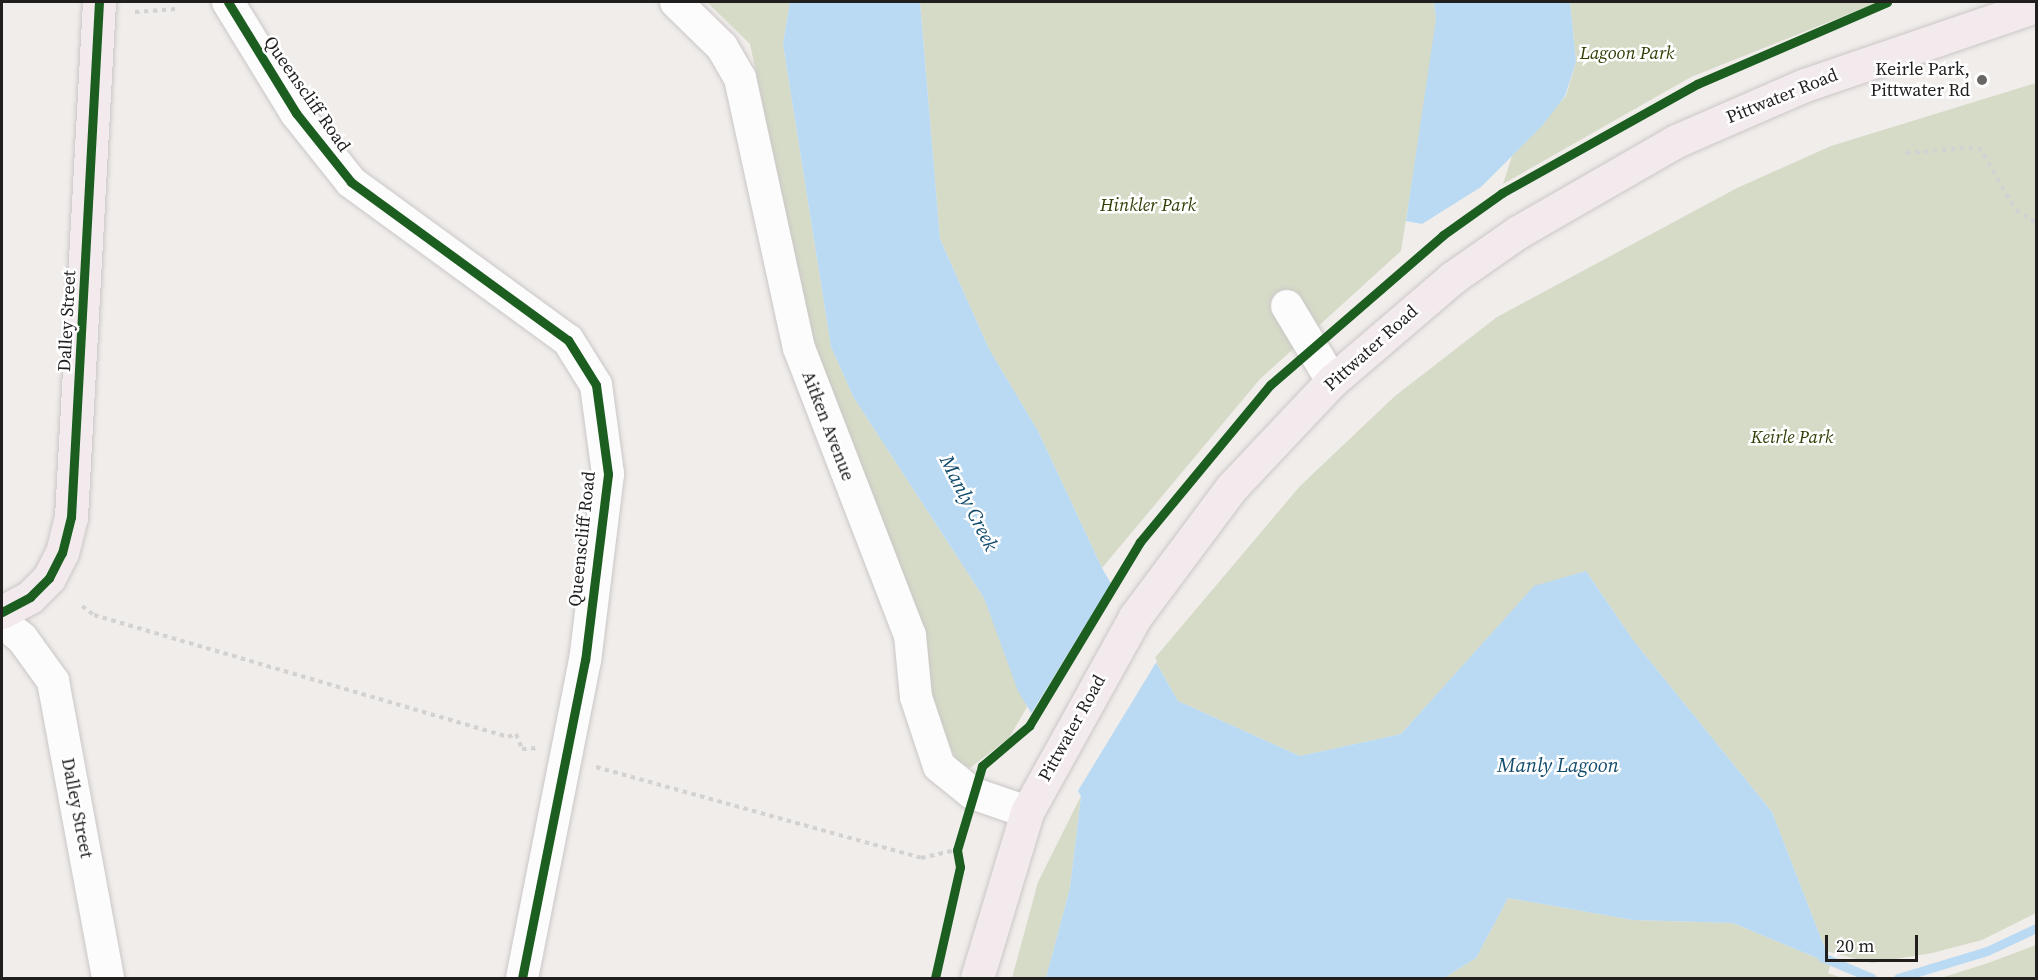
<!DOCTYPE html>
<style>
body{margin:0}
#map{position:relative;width:2038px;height:980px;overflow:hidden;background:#f0edeb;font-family:"Source Serif 4",serif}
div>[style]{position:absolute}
.green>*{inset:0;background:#d6dbc8}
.water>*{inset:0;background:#b9daf2}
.pier>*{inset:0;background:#f0edeb}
.stream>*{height:9px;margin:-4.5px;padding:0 4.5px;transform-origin:4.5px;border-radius:4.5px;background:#b9daf2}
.path>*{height:4px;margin-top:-2px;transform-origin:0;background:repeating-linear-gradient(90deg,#d2d2d2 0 4.5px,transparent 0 9px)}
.roads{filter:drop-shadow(0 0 2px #cac7c6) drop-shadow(0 0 2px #cac7c6)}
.minor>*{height:32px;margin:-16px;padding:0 16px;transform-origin:16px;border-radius:16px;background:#fdfcfc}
.major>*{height:33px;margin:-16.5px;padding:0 16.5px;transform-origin:16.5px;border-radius:16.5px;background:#f3eaed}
.cycleway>*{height:9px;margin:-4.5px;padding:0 4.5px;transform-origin:4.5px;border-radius:4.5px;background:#1b5e20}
.dots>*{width:16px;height:16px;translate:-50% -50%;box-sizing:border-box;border:3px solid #fff;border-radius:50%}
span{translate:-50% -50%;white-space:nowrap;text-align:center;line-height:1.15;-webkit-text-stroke:5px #fff;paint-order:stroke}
.park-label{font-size:18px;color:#303f06;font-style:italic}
.poi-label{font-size:18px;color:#211f1e}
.right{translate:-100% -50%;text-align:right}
.street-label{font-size:18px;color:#211f1e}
.water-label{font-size:20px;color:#124c6d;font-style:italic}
.frame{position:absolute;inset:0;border:3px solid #211f1e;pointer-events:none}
.scale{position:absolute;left:1825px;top:935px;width:93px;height:27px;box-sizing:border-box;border:3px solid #211f1e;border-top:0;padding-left:8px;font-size:18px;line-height:21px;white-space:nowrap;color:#211f1e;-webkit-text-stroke:4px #fff;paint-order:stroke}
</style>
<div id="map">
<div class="green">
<i style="clip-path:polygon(707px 2px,790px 2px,783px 44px,831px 347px,854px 398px,984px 598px,1027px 707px,1009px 738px,970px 768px,956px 760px,936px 713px,821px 377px,750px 44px)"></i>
<i style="clip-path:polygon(920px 2px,1434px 2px,1437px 25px,1401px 251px,1260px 379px,1102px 568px,1038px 431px,989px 349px,940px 239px)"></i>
<i style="clip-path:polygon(1570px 2px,1879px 2px,1691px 77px,1503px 184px,1512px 156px,1566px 96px,1576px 62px)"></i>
<i style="clip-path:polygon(2036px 83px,2036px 913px,1982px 940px,1932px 953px,1872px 963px,1826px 951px,1772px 812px,1633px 640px,1586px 571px,1534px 587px,1401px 734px,1300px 756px,1178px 701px,1154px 659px,1300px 486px,1395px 396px,1497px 317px,1737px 188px,1831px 146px)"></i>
<i style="clip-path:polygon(1081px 796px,1070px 888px,1046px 978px,1012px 978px,1038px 882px)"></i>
<i style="clip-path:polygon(1508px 898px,1633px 920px,1733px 923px,1831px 964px,1828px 973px,1842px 978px,1444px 978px,1476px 958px)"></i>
<i style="clip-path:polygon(2036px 945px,2036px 978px,1941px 978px,1988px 963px)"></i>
</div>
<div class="water">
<i style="clip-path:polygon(790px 2px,920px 2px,940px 239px,989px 349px,1038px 431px,1102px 568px,1178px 701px,1300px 756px,1401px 734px,1534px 586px,1586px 571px,1633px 640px,1772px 812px,1831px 964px,1733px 923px,1633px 920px,1508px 898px,1476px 958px,1444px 978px,1046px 978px,1070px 888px,1081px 796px,1018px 691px,984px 598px,854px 398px,831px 347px,783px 44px)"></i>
<i style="clip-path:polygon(1434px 2px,1570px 2px,1576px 62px,1565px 96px,1542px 126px,1481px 187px,1422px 224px,1406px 221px,1436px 19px)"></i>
</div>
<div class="pier">
<i style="clip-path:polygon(1113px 580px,1157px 661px,1076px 794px,1029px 717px)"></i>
</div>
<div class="stream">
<i style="left:1822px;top:957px;width:54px;rotate:22.8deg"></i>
<i style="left:1898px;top:978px;width:93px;rotate:-16.9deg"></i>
<i style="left:1987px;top:951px;width:54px;rotate:-25.1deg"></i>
</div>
<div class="path">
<i style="left:135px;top:12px;width:41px;rotate:-4.2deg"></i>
<i style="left:1906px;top:153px;width:73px;rotate:-4.7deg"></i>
<i style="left:1979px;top:147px;width:73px;rotate:59.6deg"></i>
<i style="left:2016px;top:210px;width:24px;rotate:33deg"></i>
<i style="left:82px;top:606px;width:15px;rotate:37deg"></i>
<i style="left:94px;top:615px;width:432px;rotate:16.4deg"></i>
<i style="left:508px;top:737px;width:9px;rotate:-21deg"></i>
<i style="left:516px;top:734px;width:16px;rotate:68deg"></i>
<i style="left:522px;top:749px;width:16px;rotate:-4deg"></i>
<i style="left:596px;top:767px;width:337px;rotate:15.6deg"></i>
<i style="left:921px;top:858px;width:37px;rotate:-13deg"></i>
</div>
<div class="roads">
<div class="minor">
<i style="left:228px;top:2px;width:130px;rotate:58.5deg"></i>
<i style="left:296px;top:113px;width:88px;rotate:51.4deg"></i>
<i style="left:351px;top:182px;width:268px;rotate:36.1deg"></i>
<i style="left:568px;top:340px;width:53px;rotate:58.1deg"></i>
<i style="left:596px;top:385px;width:90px;rotate:82.3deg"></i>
<i style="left:608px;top:474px;width:187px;rotate:97deg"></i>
<i style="left:585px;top:660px;width:324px;rotate:101.2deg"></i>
<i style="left:676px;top:2px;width:64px;rotate:44.4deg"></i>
<i style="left:722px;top:47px;width:36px;rotate:60deg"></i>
<i style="left:740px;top:78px;width:276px;rotate:77.7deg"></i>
<i style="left:799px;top:348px;width:308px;rotate:68.9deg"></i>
<i style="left:910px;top:635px;width:62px;rotate:84.5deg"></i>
<i style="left:916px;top:697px;width:73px;rotate:71.6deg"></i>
<i style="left:939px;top:766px;width:43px;rotate:39.3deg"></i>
<i style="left:972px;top:793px;width:58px;rotate:19.1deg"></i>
<i style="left:1287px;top:306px;width:87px;rotate:59deg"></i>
<i style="left:2px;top:622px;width:26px;rotate:39deg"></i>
<i style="left:22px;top:638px;width:53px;rotate:54.2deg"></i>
<i style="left:53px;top:681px;width:302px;rotate:79.5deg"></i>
</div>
<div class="major">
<i style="left:2px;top:612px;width:32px;rotate:-28deg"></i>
<i style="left:30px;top:597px;width:27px;rotate:-45deg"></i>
<i style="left:49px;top:578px;width:28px;rotate:-63deg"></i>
<i style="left:62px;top:553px;width:37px;rotate:-76deg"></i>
<i style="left:71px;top:517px;width:516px;rotate:-86.89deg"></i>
<i style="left:977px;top:978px;width:173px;rotate:-73.2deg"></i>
<i style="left:1027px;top:812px;width:223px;rotate:-61deg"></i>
<i style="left:1135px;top:617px;width:162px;rotate:-53.3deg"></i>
<i style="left:1232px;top:487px;width:146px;rotate:-46.7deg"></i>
<i style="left:1332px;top:381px;width:158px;rotate:-40.6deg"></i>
<i style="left:1452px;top:278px;width:80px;rotate:-34.9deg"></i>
<i style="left:1518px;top:232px;width:182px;rotate:-29.9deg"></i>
<i style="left:1676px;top:141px;width:141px;rotate:-23.5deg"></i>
<i style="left:1805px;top:85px;width:244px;rotate:-18.9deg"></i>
</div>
</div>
<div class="cycleway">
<i style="left:228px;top:2px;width:130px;rotate:58.5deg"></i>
<i style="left:296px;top:113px;width:88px;rotate:51.4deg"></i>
<i style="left:351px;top:182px;width:268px;rotate:36.1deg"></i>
<i style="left:568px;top:340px;width:53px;rotate:58.1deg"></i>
<i style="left:596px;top:385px;width:90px;rotate:82.3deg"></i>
<i style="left:608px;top:474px;width:187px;rotate:97deg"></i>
<i style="left:585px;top:660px;width:324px;rotate:101.2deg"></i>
<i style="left:2px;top:612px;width:32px;rotate:-28deg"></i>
<i style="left:30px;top:597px;width:27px;rotate:-45deg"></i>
<i style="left:49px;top:578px;width:28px;rotate:-63deg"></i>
<i style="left:62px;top:553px;width:37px;rotate:-76deg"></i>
<i style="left:71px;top:517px;width:516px;rotate:-86.89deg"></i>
<i style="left:935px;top:978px;width:114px;rotate:-77.3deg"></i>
<i style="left:960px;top:867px;width:17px;rotate:-100deg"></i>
<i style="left:957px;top:850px;width:88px;rotate:-73.4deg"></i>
<i style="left:982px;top:766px;width:62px;rotate:-40.4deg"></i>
<i style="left:1029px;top:726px;width:215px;rotate:-58.9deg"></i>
<i style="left:1140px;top:542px;width:204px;rotate:-50.4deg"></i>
<i style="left:1270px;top:385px;width:229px;rotate:-40.9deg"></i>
<i style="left:1443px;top:235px;width:72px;rotate:-35.4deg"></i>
<i style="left:1502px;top:193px;width:223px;rotate:-29.2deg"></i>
<i style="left:1697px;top:84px;width:207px;rotate:-23.3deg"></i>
</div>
<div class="dots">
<i style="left:1982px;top:80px;background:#696766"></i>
</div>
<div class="park-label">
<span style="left:1627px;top:53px">Lagoon Park</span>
<span style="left:1148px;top:205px">Hinkler Park</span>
<span style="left:1792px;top:437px">Keirle Park</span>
</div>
<div class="poi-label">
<span class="right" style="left:1970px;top:80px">Keirle Park,<br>Pittwater Rd</span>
</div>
<div class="street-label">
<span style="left:307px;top:94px;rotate:55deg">Queenscliff Road</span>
<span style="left:1782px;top:96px;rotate:-22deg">Pittwater Road</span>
<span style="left:67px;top:321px;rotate:-87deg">Dalley Street</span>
<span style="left:1371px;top:348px;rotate:-42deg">Pittwater Road</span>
<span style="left:828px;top:426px;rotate:69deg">Aitken Avenue</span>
<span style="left:582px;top:539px;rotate:-84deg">Queenscliff Road</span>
<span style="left:1072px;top:728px;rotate:-61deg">Pittwater Road</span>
<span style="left:77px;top:808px;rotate:79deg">Dalley Street</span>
</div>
<div class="water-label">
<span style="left:969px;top:503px;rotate:63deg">Manly Creek</span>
<span style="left:1558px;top:765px">Manly Lagoon</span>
</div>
<div class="frame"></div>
<div class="scale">20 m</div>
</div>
